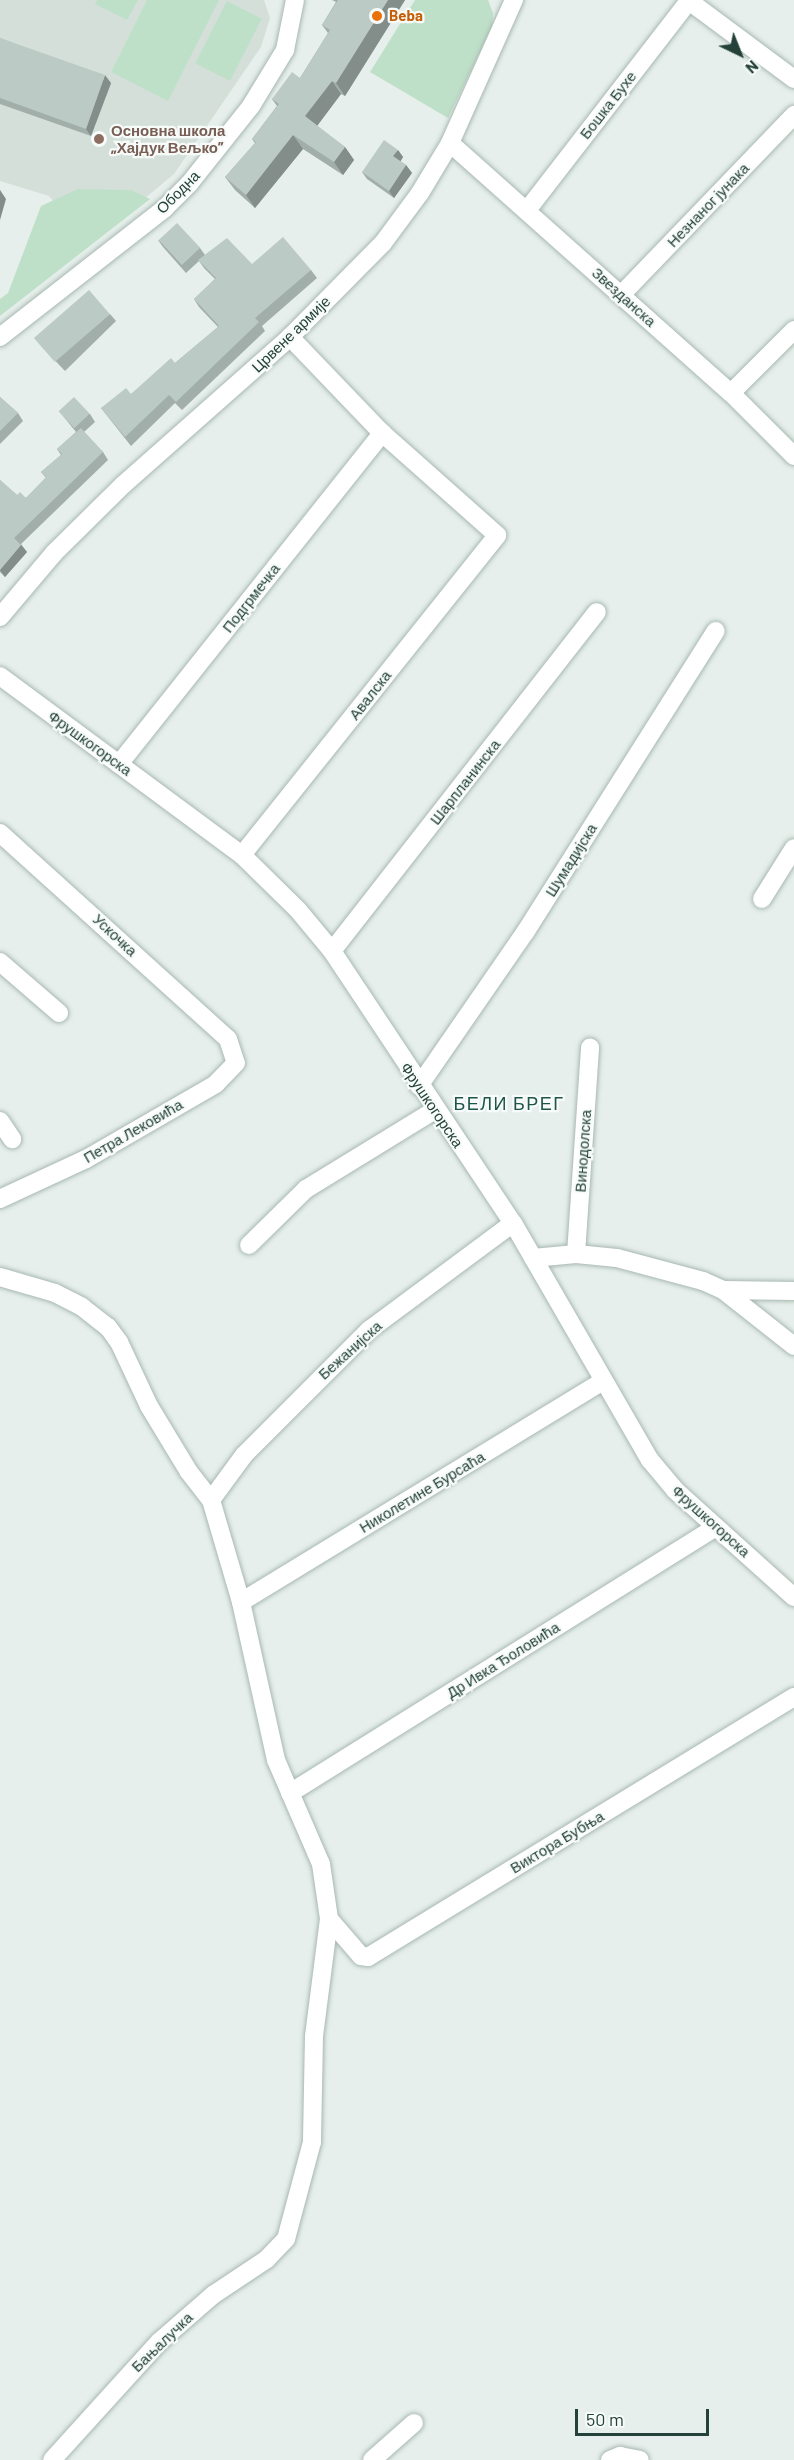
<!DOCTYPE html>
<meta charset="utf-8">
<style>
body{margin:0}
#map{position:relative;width:794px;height:2460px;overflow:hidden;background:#e6efeb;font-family:Barlow,sans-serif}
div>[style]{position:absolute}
.built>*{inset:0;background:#d4dfda}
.green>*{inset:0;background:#bfe0c8;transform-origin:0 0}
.roads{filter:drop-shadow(0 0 2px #a8b8b2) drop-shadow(0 0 2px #a8b8b2)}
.minor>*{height:18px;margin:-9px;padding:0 9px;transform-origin:9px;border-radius:9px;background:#fff}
.secondary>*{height:18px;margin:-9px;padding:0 9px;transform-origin:9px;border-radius:9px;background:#fff}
.wall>*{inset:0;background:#a1aea9}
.shaded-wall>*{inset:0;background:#838d89}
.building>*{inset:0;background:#bbcac4;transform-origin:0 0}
.dots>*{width:16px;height:16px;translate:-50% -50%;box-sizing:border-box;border:3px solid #f7fbf9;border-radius:50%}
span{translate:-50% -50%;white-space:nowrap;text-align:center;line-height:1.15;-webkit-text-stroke:4.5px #f7fbf9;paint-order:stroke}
.food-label{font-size:15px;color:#c56008;font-weight:700}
.left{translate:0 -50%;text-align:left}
.street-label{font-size:15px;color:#24423a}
.education-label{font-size:15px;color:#785e54;font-weight:700}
.quarter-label{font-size:18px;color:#1f5548;letter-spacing:1.5px}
.north{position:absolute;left:710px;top:24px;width:60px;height:60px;-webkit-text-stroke:4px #f7fbf9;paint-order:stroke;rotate:137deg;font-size:16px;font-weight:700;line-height:24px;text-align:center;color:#24423a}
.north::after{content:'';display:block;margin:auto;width:21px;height:27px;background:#24423a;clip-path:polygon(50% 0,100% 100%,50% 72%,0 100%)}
.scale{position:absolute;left:575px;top:2409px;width:134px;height:27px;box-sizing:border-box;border:3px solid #24423a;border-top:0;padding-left:8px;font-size:18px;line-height:21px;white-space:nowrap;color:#24423a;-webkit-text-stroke:4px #f7fbf9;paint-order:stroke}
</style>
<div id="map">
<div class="built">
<i style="clip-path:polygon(0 0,264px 0,270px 18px,261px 47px,174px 174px,89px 245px,49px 196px,0 181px)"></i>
</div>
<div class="green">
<i style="clip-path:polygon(97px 0,138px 0,127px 20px,95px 4px)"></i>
<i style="clip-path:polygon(147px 0,219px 0,168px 101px,111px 72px)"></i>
<i style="clip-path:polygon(415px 0,488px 0,493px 13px,492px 27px,448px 118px,370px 72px)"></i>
<i style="left:227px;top:1px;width:39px;height:70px;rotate:27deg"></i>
<i style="clip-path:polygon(78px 189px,131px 190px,150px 199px,0 316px,0 299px,8px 293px,41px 206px)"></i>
</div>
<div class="roads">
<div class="minor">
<i style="left:450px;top:143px;width:376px;rotate:41.7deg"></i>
<i style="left:731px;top:393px;width:89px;rotate:45deg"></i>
<i style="left:528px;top:209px;width:263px;rotate:-52.3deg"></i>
<i style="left:689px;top:1px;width:131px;rotate:36.6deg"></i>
<i style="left:621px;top:295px;width:250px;rotate:-46.1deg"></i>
<i style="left:0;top:337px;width:209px;rotate:-38deg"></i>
<i style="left:165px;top:208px;width:34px;rotate:-45deg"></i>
<i style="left:189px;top:184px;width:100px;rotate:-51.5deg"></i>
<i style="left:251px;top:106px;width:66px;rotate:-58.7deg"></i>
<i style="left:285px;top:50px;width:51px;rotate:-78.7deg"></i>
<i style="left:731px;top:393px;width:89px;rotate:-45deg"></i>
<i style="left:0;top:676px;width:301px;rotate:36.5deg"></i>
<i style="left:242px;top:855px;width:78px;rotate:44.5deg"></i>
<i style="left:298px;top:910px;width:53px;rotate:50.3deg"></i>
<i style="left:332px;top:951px;width:327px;rotate:56.4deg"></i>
<i style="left:513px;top:1223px;width:274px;rotate:60deg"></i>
<i style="left:650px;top:1460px;width:39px;rotate:50deg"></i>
<i style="left:675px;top:1490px;width:160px;rotate:42deg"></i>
<i style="left:119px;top:764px;width:423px;rotate:-51.5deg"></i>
<i style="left:0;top:833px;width:307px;rotate:42.1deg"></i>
<i style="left:228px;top:1039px;width:25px;rotate:72deg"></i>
<i style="left:236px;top:1063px;width:29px;rotate:134deg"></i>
<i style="left:216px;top:1084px;width:150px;rotate:150deg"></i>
<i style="left:86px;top:1159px;width:95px;rotate:155.1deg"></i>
<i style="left:242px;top:855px;width:409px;rotate:-51.4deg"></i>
<i style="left:497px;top:535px;width:154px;rotate:-138.4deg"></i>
<i style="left:382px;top:433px;width:133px;rotate:-133.8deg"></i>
<i style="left:762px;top:899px;width:60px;rotate:-57.9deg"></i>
<i style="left:332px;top:951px;width:430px;rotate:-52deg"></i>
<i style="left:0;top:962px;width:78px;rotate:40.8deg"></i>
<i style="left:419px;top:1086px;width:188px;rotate:-55.4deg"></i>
<i style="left:526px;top:931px;width:355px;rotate:-57.7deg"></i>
<i style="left:0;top:1121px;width:22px;rotate:56deg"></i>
<i style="left:249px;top:1245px;width:80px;rotate:-44.5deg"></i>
<i style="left:306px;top:1189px;width:151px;rotate:-31.5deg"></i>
<i style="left:576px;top:1254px;width:207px;rotate:-86.1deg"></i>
<i style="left:533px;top:1258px;width:43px;rotate:-5.3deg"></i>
<i style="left:576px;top:1254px;width:41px;rotate:5.6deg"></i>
<i style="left:617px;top:1258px;width:89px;rotate:15deg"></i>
<i style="left:703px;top:1281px;width:22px;rotate:24deg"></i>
<i style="left:723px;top:1290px;width:90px;rotate:38.3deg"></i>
<i style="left:0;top:1277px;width:57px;rotate:16.2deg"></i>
<i style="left:55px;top:1293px;width:30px;rotate:27deg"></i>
<i style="left:82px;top:1307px;width:33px;rotate:38deg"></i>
<i style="left:108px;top:1327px;width:19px;rotate:54deg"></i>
<i style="left:119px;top:1342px;width:71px;rotate:64.9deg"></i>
<i style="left:149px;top:1406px;width:77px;rotate:58.8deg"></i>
<i style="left:189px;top:1472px;width:36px;rotate:52deg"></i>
<i style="left:211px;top:1500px;width:106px;rotate:73.6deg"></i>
<i style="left:241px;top:1602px;width:162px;rotate:77.5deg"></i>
<i style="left:276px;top:1760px;width:113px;rotate:66.6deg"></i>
<i style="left:321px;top:1864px;width:56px;rotate:81.7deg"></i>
<i style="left:329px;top:1919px;width:118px;rotate:97.3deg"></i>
<i style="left:314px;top:2036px;width:106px;rotate:91.1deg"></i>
<i style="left:312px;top:2142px;width:100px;rotate:105deg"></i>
<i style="left:286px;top:2239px;width:28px;rotate:134deg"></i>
<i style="left:267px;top:2259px;width:65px;rotate:146.3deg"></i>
<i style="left:213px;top:2295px;width:72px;rotate:139deg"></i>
<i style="left:159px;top:2342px;width:159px;rotate:132.2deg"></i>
<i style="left:723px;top:1290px;width:71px;rotate:0.8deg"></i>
<i style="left:211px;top:1500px;width:56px;rotate:-53.7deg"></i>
<i style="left:244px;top:1455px;width:177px;rotate:-45deg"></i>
<i style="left:369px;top:1330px;width:179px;rotate:-36.6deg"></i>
<i style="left:241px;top:1602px;width:423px;rotate:-31.4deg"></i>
<i style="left:290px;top:1793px;width:502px;rotate:-31.98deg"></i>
<i style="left:329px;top:1919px;width:49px;rotate:49.1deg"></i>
<i style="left:361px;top:1956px;width:7px;rotate:8deg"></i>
<i style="left:368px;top:1957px;width:499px;rotate:-31.4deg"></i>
<i style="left:372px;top:2460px;width:56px;rotate:-41.4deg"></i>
<i style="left:610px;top:2460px;width:11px;rotate:-22deg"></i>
<i style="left:620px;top:2456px;width:20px;rotate:11deg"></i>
</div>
<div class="secondary">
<i style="left:0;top:617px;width:84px;rotate:-49.8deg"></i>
<i style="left:54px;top:553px;width:98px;rotate:-44.6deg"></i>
<i style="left:124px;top:484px;width:222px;rotate:-41.5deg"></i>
<i style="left:290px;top:337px;width:132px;rotate:-45.3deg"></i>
<i style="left:383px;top:243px;width:62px;rotate:-53.5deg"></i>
<i style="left:420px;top:193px;width:58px;rotate:-59deg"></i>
<i style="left:450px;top:143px;width:157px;rotate:-65.9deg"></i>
</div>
</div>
<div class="wall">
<i style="clip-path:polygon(332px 0,405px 0,345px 96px,341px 94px,317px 126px,345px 147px,354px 160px,343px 175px,303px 149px,255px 208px,235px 190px,225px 177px,255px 143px,252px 139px,277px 106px,272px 99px,300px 78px,328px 33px,322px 25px,336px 2px)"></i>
<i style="clip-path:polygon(0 38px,111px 83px,91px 136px,0 104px)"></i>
<i style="clip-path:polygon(398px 150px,403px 157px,400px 161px,406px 165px,412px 173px,394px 198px,367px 179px,362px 172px)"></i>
<i style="clip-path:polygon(158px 240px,200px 248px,205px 255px,252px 264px,311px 270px,317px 278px,262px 326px,265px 331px,182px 410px,175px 403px,131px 446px,101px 408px,131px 394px,175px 363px,218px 327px,199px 307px,194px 299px,215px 279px,204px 268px,199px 261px,186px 273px,163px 247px)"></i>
<i style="clip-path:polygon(110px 314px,116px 321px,65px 371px,44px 349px,38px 342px)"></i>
<i style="clip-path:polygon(0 397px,18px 413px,23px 421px,0 444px)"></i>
<i style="clip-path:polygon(59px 411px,90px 414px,95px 422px,84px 432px,103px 452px,108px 460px,21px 544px,27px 552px,5px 577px,0 572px,0 480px,17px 495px,26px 498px,46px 478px,41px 472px,61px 455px,57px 449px,76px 432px)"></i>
</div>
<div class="shaded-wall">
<i style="clip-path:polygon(388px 0,405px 0,345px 96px,336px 83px)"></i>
<i style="clip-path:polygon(105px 75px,111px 83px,91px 136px,86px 129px)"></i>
<i style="clip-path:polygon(332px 81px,341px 94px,314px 130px,305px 116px)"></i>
<i style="clip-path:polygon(293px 135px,303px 149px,255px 208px,246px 195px)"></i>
<i style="clip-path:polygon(345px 147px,354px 160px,343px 175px,334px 162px)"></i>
<i style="clip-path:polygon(398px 150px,403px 157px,399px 164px,393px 156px)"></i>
<i style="clip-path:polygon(406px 165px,412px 173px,394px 198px,389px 191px)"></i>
<i style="clip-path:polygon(0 190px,6px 199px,0 220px)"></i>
<i style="clip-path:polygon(21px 545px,27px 552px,5px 577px,0 570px)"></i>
</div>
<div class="building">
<i style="clip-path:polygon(338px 0,388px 0,336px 83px,332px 81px,305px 116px,345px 147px,334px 162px,293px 135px,246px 195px,225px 177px,256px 142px,252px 139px,279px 104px,272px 99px,292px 72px,300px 78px,330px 30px,322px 25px)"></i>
<i style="clip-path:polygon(0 38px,105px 75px,86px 129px,0 98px)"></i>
<i style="clip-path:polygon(384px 140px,398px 150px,393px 156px,406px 165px,389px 191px,362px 172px)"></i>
<i style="left:177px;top:223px;width:34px;height:25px;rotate:47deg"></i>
<i style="clip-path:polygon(283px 237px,311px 270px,255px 318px,259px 322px,176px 402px,169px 395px,125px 437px,101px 408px,126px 388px,131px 394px,171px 358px,175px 363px,219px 326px,194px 299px,216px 278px,198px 260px,227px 238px,252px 264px)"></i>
<i style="left:89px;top:290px;width:32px;height:73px;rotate:49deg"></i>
<i style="clip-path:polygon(0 397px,18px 413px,0 431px)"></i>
<i style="left:74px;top:397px;width:23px;height:21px;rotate:47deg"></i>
<i style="clip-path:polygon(81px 428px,103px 452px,14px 538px,21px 545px,0 570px,0 480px,17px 495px,20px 492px,26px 498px,46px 477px,41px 472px,62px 454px,57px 449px)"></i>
</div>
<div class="dots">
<i style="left:377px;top:16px;background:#e8710a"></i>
<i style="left:99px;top:139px;background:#8d6e63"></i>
</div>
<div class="food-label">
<span class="left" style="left:389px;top:16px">Beba</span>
</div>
<div class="street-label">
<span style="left:608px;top:105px;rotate:-52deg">Бошка Бухе</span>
<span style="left:178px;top:192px;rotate:-45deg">Ободна</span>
<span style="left:708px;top:205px;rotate:-46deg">Незнаног јунака</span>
<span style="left:624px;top:297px;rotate:42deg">Звезданска</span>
<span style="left:291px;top:334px;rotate:-44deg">Црвене армије</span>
<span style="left:251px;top:598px;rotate:-52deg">Подгрмечка</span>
<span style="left:370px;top:695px;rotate:-52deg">Авалска</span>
<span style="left:90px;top:743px;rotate:36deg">Фрушкогорска</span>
<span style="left:465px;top:782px;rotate:-52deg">Шарпланинска</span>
<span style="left:571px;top:860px;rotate:-58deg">Шумадијска</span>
<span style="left:115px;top:935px;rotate:43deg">Ускочка</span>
<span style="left:432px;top:1105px;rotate:56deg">Фрушкогорска</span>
<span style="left:133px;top:1131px;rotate:-30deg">Петра Лековића</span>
<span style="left:583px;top:1151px;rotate:-86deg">Винодолска</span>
<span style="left:350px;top:1350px;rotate:-42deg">Бежанијска</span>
<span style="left:422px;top:1492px;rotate:-31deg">Николетине Бурсаћа</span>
<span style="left:711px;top:1521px;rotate:42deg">Фрушкогорска</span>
<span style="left:503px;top:1660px;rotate:-32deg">Др Ивка Ђоловића</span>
<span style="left:557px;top:1842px;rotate:-31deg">Виктора Бубња</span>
<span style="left:162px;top:2342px;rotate:-44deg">Бањалучка</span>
</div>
<div class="education-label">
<span class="left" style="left:111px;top:139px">Основна школа<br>„Хајдук Вељко”</span>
</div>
<div class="quarter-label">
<span style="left:509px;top:1103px">БЕЛИ БРЕГ</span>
</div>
<div class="north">N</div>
<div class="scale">50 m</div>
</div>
